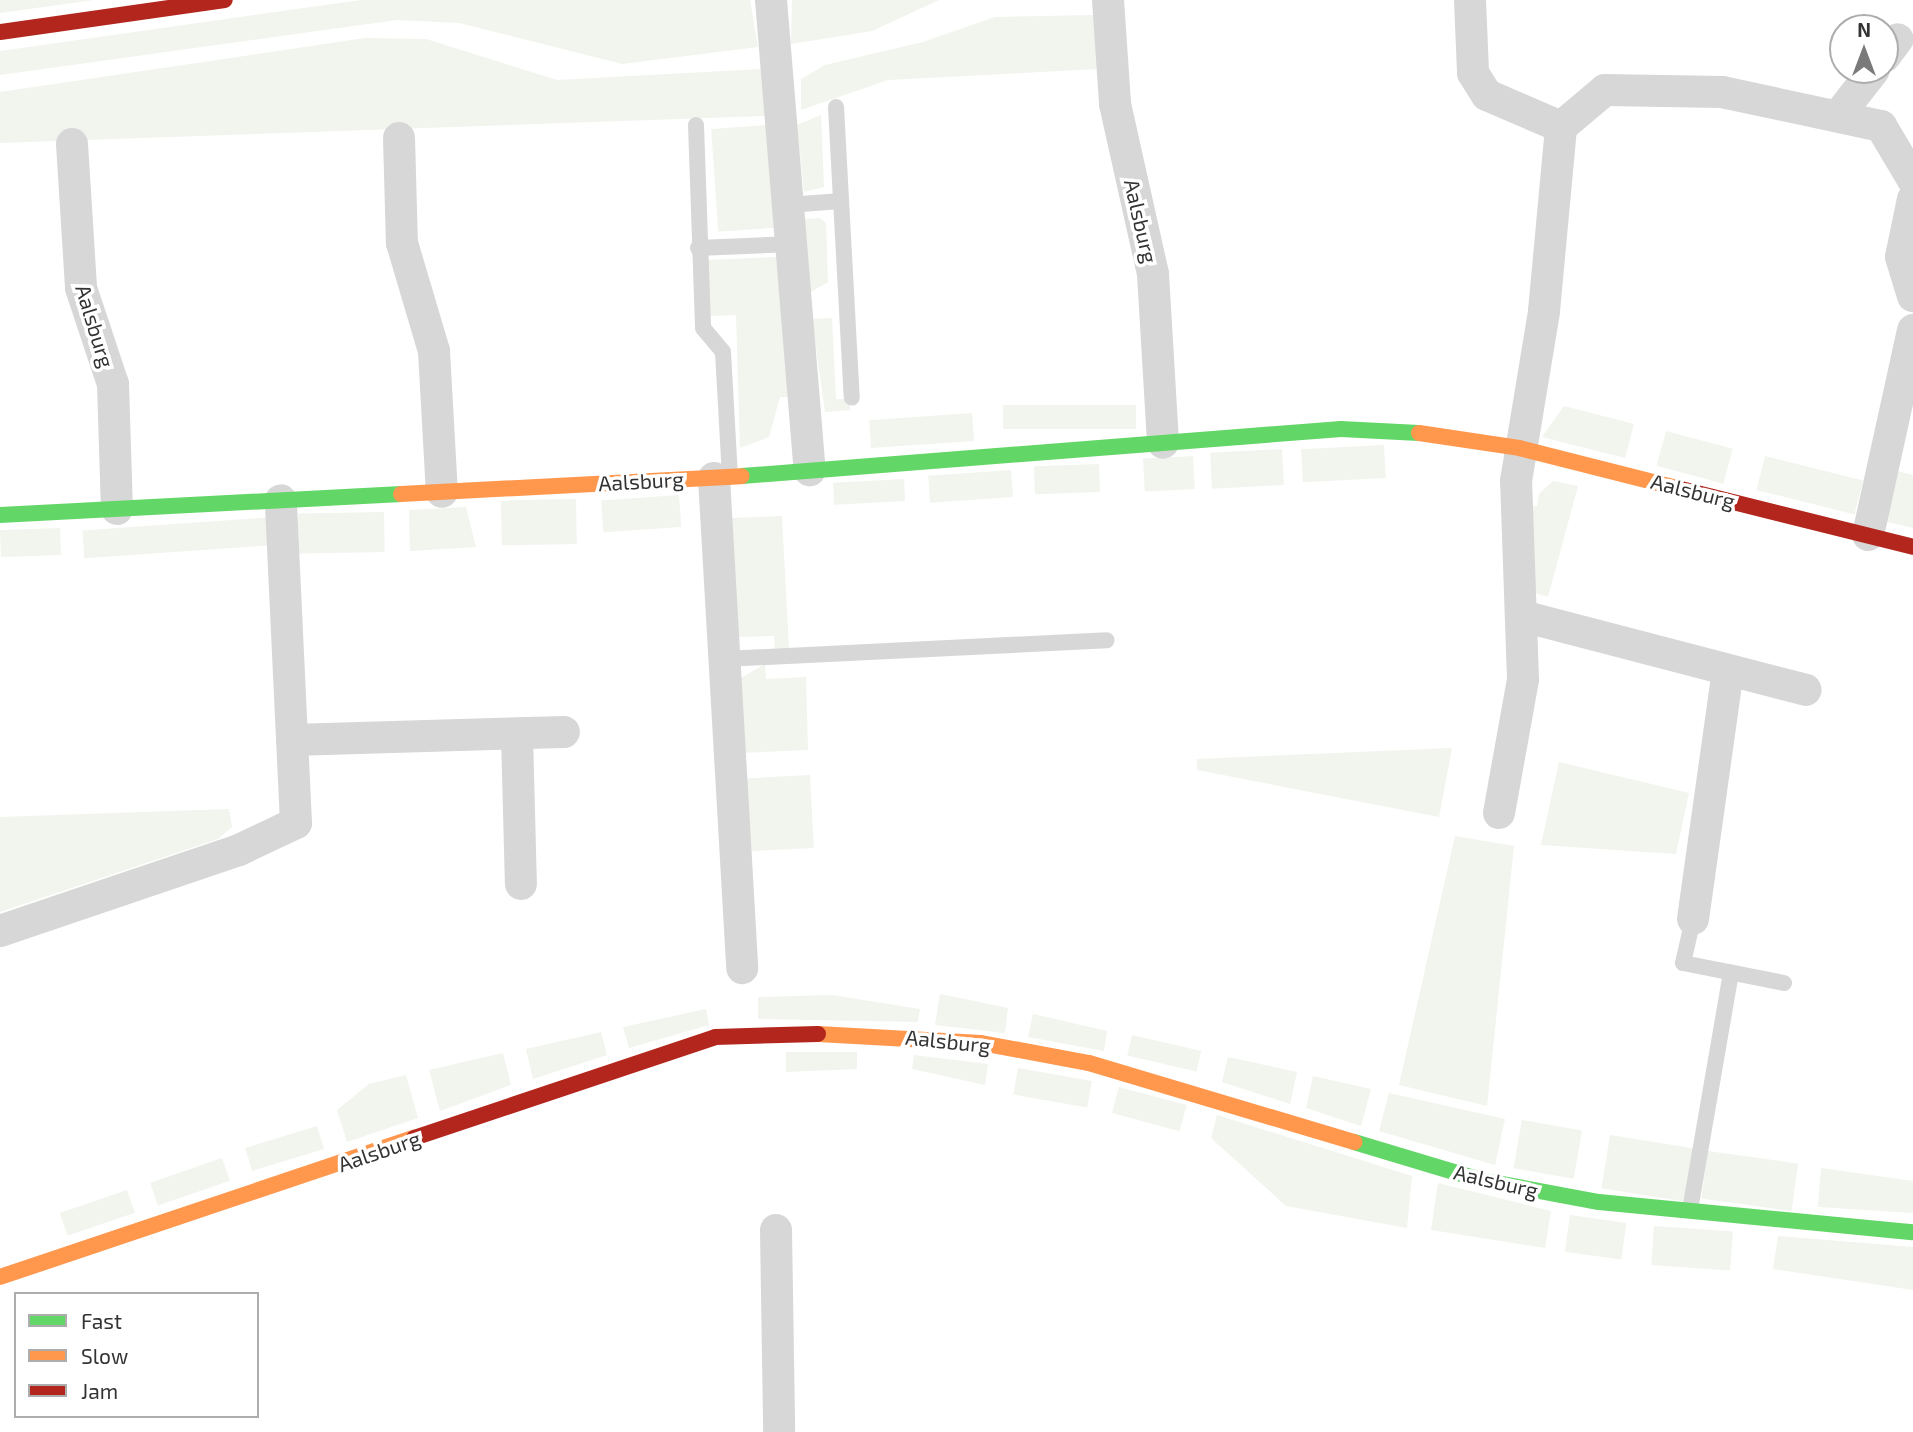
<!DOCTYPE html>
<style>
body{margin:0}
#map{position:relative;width:1913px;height:1432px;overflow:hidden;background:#fff;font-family:"Exo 2",sans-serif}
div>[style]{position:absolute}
.green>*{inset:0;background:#f1f5ed;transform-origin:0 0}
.lane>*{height:16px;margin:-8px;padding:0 8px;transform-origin:8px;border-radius:8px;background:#d7d7d7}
.street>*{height:32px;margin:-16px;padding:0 16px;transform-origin:16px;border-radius:16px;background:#d7d7d7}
.fast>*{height:16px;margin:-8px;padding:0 8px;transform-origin:8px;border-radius:8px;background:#63d668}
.slow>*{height:16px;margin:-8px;padding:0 8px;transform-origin:8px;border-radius:8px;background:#ff974d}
.jam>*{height:16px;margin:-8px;padding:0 8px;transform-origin:8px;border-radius:8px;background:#b3261e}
span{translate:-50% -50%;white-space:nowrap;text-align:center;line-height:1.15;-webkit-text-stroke:7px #fff;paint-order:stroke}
.street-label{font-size:21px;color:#333}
.legend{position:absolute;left:14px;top:1292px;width:245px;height:126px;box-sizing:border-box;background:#fff;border:2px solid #adadad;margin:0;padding:9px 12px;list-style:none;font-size:21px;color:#333}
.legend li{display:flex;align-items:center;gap:14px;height:35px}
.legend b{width:35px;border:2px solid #adadad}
.north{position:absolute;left:1829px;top:14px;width:70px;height:70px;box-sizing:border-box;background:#fff;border:2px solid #adadad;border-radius:50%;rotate:0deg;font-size:19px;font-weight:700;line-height:28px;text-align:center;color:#333}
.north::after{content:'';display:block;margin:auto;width:24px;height:32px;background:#7a7a7a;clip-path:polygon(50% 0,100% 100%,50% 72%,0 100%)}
</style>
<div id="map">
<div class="green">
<i style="clip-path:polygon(0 0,94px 0,0 13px)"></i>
<i style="clip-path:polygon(361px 0,750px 0,758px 47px,622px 64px,459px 23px,397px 20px,0 75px,0 51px)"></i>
<i style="clip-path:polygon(792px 0,939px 0,872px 31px,791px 44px)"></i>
<i style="clip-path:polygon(1095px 15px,1098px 69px,888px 80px,801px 110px,801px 79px,825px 65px,923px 42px,995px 17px)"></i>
<i style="clip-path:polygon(365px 38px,426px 39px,557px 80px,761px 69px,765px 116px,0 143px,0 92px)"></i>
<i style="clip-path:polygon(821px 115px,824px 187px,804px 192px,797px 125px)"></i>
<i style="left:767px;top:125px;width:103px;height:56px;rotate:86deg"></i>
<i style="clip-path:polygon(820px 218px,826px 223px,828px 282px,809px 293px,804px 219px)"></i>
<i style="clip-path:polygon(776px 257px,790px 397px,780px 397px,769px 437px,740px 448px,736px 315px,710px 316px,707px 260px)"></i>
<i style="clip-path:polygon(832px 318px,836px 399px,850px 399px,850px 410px,825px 412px,812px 319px)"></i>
<i style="left:1136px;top:405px;width:24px;height:133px;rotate:90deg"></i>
<i style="clip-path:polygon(1564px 406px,1634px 424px,1625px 458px,1542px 437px)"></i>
<i style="left:972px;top:413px;width:28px;height:103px;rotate:86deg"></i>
<i style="left:1666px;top:431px;width:69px;height:36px;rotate:15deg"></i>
<i style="left:1384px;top:445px;width:33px;height:83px;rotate:87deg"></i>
<i style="left:1282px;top:449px;width:36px;height:72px;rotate:87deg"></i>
<i style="left:1193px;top:456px;width:33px;height:50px;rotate:87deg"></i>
<i style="left:1765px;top:456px;width:101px;height:35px;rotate:14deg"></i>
<i style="left:1099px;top:464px;width:28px;height:65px;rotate:88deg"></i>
<i style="left:1011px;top:470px;width:27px;height:83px;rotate:86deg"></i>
<i style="clip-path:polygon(1893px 470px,1913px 475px,1913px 528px,1883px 521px)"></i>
<i style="left:904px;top:479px;width:22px;height:71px;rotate:87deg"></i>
<i style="clip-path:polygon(1553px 481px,1578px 486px,1548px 597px,1535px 593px,1529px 506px,1537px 506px,1539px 494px)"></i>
<i style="left:679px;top:495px;width:32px;height:78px;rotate:86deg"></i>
<i style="left:576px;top:499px;width:45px;height:75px;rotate:89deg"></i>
<i style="clip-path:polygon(466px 507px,476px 547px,410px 551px,409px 510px)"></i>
<i style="left:384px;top:512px;width:40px;height:86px;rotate:89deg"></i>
<i style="clip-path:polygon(782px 516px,789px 649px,775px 650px,774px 636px,738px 637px,731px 518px)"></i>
<i style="left:274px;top:517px;width:28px;height:192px;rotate:86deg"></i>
<i style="left:60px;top:528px;width:27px;height:60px;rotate:88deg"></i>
<i style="clip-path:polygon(765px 664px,766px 679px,806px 677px,808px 750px,742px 753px,739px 679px)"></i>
<i style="clip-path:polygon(1452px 748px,1439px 817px,1197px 770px,1197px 759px)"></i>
<i style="clip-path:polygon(1559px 762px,1689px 793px,1676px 854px,1541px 845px)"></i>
<i style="left:810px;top:775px;width:73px;height:66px;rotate:87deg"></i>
<i style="clip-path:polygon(229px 809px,232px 827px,218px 839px,0 912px,0 817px)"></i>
<i style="clip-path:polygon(1455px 836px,1514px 846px,1487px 1106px,1399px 1085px)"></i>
<i style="clip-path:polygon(940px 994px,1008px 1008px,1005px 1033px,935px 1025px)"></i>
<i style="clip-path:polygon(832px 995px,920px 1009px,918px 1022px,758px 1019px,758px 997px)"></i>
<i style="clip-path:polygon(706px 1009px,709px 1025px,629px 1048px,623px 1027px)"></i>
<i style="clip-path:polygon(1033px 1014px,1107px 1031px,1104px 1051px,1028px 1037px)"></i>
<i style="clip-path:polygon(601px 1032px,607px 1055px,533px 1079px,526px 1049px)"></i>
<i style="left:1132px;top:1035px;width:71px;height:21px;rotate:13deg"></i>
<i style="clip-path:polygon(786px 1052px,857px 1052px,857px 1069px,786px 1072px)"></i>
<i style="clip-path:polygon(503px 1053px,511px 1085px,440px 1111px,429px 1070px)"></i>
<i style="clip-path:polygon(914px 1055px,988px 1064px,985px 1085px,912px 1069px)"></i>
<i style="clip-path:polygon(1228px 1057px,1297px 1072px,1290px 1104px,1222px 1082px)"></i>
<i style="left:1018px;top:1068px;width:75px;height:27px;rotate:10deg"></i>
<i style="clip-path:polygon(406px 1075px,418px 1118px,347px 1142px,337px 1110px,369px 1084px)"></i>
<i style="clip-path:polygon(1313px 1076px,1371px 1089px,1361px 1126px,1306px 1108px)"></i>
<i style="left:1119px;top:1087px;width:70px;height:27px;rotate:15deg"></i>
<i style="clip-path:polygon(1389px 1093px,1505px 1119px,1495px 1165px,1379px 1131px)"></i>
<i style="clip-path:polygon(1217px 1115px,1412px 1176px,1407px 1228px,1286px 1206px,1211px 1138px)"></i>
<i style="left:1522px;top:1120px;width:61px;height:49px;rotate:10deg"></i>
<i style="left:317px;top:1126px;width:24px;height:75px;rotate:73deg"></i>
<i style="left:1610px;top:1135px;width:84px;height:54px;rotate:9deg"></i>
<i style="left:1708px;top:1151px;width:91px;height:48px;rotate:8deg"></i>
<i style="left:222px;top:1158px;width:24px;height:76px;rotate:71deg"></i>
<i style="clip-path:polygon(1821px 1168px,1913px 1181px,1913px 1213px,1818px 1207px)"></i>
<i style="clip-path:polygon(1438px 1183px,1551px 1211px,1545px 1248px,1431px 1230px)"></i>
<i style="left:127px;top:1190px;width:24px;height:71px;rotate:71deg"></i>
<i style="left:1570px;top:1215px;width:57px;height:37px;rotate:8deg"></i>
<i style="left:1654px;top:1226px;width:79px;height:39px;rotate:4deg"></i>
<i style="clip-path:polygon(1778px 1236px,1913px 1247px,1913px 1290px,1773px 1269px)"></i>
</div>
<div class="lane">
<i style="left:836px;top:107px;width:291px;rotate:86.9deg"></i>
<i style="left:696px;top:125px;width:203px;rotate:88deg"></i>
<i style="left:703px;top:328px;width:31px;rotate:50deg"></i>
<i style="left:723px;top:352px;width:124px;rotate:86.8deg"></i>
<i style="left:788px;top:205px;width:53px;rotate:-4.3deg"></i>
<i style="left:698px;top:248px;width:94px;rotate:-2.4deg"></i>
<i style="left:724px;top:659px;width:383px;rotate:-2.8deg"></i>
<i style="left:1693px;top:919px;width:45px;rotate:102.8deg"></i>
<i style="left:1683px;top:963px;width:103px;rotate:11.2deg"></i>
<i style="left:1690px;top:1210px;width:241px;rotate:-80.2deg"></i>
</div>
<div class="street">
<i style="left:771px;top:0;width:472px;rotate:85.3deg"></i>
<i style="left:1108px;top:0;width:104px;rotate:86.1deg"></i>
<i style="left:1115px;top:104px;width:174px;rotate:77.4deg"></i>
<i style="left:1153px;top:274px;width:169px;rotate:86.6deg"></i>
<i style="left:1470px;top:0;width:73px;rotate:87.6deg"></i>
<i style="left:1473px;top:73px;width:26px;rotate:58deg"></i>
<i style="left:1487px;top:95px;width:81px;rotate:23.4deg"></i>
<i style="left:1885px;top:56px;width:21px;rotate:-53deg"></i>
<i style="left:1838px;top:116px;width:58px;rotate:-52deg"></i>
<i style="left:399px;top:138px;width:105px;rotate:88.4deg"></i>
<i style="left:402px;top:243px;width:113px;rotate:73.5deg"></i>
<i style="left:434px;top:351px;width:141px;rotate:86.8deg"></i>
<i style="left:72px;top:144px;width:144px;rotate:86.4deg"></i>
<i style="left:81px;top:288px;width:101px;rotate:71.6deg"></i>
<i style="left:113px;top:384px;width:125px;rotate:88.2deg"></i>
<i style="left:1913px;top:199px;width:59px;rotate:101.7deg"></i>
<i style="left:1901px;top:257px;width:41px;rotate:72.9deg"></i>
<i style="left:714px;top:478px;width:491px;rotate:86.7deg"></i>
<i style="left:1868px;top:535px;width:210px;rotate:-77.6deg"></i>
<i style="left:1522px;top:616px;width:293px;rotate:14.6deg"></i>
<i style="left:517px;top:735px;width:149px;rotate:88.5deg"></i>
<i style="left:292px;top:740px;width:272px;rotate:-1.7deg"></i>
<i style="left:1499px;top:813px;width:136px;rotate:-79.8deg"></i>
<i style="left:1523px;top:679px;width:198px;rotate:-92deg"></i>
<i style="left:1516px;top:481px;width:172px;rotate:-80.6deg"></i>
<i style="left:1544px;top:311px;width:185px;rotate:-84.7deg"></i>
<i style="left:1561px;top:127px;width:57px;rotate:-40.1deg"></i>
<i style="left:1605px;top:90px;width:117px;rotate:1deg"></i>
<i style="left:1722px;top:92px;width:163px;rotate:12.1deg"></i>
<i style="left:1881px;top:126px;width:63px;rotate:59.3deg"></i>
<i style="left:1693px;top:919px;width:251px;rotate:-82deg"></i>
<i style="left:0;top:931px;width:252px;rotate:-18.7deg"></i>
<i style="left:239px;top:850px;width:63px;rotate:-25.3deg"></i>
<i style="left:296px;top:823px;width:323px;rotate:-92.7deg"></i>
<i style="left:776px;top:1230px;width:202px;rotate:89.1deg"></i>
</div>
<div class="fast">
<i style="left:742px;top:476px;width:601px;rotate:-4.49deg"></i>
<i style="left:1341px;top:429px;width:78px;rotate:2.9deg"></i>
<i style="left:0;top:515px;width:402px;rotate:-3deg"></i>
<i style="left:1354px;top:1142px;width:133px;rotate:16.7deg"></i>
<i style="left:1481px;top:1180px;width:120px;rotate:10.6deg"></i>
<i style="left:1599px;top:1202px;width:315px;rotate:5.5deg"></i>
</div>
<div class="slow">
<i style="left:1419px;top:433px;width:101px;rotate:8.5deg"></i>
<i style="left:1519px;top:448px;width:163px;rotate:14.2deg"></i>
<i style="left:401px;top:494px;width:341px;rotate:-3deg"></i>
<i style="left:818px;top:1034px;width:163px;rotate:3.2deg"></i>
<i style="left:981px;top:1043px;width:110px;rotate:10.5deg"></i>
<i style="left:1089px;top:1063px;width:277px;rotate:16.6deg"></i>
<i style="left:0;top:1277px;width:437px;rotate:-18.6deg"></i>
</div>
<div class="jam">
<i style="left:0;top:32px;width:227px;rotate:-8.1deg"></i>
<i style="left:1677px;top:488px;width:243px;rotate:14deg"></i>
<i style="left:414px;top:1138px;width:317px;rotate:-18.5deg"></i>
<i style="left:715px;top:1037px;width:103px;rotate:-1.7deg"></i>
</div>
<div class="street-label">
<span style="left:1141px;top:221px;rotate:77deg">Aalsburg</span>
<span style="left:95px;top:326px;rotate:73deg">Aalsburg</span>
<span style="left:641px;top:481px;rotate:-3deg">Aalsburg</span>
<span style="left:1693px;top:491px;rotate:14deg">Aalsburg</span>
<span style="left:948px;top:1041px;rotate:6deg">Aalsburg</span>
<span style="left:379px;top:1151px;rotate:-19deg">Aalsburg</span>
<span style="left:1496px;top:1181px;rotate:13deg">Aalsburg</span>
</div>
<ul class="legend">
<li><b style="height:9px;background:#63d668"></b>Fast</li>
<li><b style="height:9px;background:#ff974d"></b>Slow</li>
<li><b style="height:9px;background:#b3261e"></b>Jam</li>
</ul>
<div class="north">N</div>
</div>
